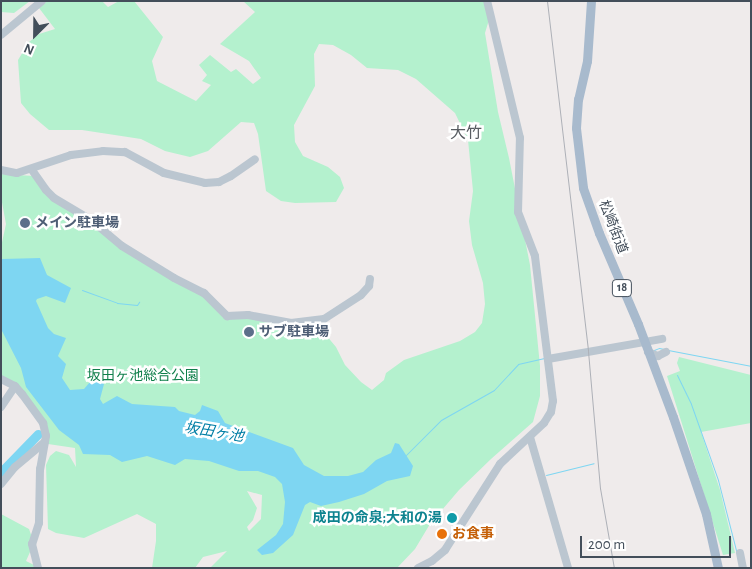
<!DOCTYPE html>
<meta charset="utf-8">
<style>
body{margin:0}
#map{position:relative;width:752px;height:569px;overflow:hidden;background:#efebeb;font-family:"Alegreya Sans","Noto Sans JP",sans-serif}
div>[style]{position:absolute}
.green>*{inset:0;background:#b4f1ce}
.water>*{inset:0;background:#7ed6f2}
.stream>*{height:1px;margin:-0.5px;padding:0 0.5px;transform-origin:0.5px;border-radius:0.5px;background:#7ed6f2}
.river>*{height:9px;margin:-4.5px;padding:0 4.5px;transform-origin:4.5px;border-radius:4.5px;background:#7ed6f2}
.minor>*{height:8px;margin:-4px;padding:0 4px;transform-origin:4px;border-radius:4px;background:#bbc6d0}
.major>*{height:9px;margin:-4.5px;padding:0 4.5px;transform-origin:4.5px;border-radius:4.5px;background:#a8bacd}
.rail>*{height:1px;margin:-0.5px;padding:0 0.5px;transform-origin:0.5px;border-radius:0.5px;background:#adb0b7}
.dots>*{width:14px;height:14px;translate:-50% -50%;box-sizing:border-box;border:2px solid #fff;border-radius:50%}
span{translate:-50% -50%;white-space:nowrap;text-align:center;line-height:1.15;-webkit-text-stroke:5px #fff;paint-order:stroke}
.shield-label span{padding:1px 4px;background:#fff;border:1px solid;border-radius:4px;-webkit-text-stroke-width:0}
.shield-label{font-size:12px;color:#434e5a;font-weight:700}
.service-label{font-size:14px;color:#4e5e75;font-weight:700}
.left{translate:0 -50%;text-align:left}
.street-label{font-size:14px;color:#434e5a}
.park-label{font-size:14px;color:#0f7f4a}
.culture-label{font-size:14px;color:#0d838f;font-weight:700}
.right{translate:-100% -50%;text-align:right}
.food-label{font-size:14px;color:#c56008;font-weight:700}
.water-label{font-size:15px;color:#037fa6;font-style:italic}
.quarter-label{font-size:16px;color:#585c61}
.frame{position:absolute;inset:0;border:2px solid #434e5a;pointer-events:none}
.north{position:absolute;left:10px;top:10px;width:50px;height:50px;-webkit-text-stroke:4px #fff;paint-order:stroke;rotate:203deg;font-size:14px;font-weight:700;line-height:20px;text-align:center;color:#434e5a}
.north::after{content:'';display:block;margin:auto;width:18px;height:22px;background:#434e5a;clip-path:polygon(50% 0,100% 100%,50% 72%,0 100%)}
.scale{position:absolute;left:580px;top:536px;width:151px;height:22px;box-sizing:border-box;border:2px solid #434e5a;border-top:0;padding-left:6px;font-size:15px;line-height:18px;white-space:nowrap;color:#434e5a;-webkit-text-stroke:4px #fff;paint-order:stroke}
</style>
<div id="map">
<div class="green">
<i style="clip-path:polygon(1px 1px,30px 1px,14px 13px,1px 12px)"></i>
<i style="clip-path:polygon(evenodd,47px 1px,102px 1px,108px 7px,119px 1px,134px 1px,163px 37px,152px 61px,157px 81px,196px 101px,211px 85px,202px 81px,207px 75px,199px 65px,210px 55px,231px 72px,236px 69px,253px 84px,261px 78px,249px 61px,220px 44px,255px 12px,243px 1px,489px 1px,491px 13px,485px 33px,498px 112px,509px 158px,530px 265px,540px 366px,540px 396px,533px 422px,491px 459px,459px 490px,430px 524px,415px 549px,397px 568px,210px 568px,227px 551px,203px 557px,195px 568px,152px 568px,156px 541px,156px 524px,137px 514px,84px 538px,56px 533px,48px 529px,46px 465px,50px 456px,56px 451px,69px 455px,76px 467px,75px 448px,48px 444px,48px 428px,1px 376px,1px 247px,6px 224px,1px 197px,1px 174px,34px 176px,47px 195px,203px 294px,221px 315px,316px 323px,336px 347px,345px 365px,361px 382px,372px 390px,384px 380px,386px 373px,404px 360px,460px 341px,475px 332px,482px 323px,485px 304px,483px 283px,472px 245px,469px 221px,473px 191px,468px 140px,455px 113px,416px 79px,398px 70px,367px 68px,351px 55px,333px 45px,319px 44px,314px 54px,315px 86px,294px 125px,295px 142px,303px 156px,328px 167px,340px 177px,344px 188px,336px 202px,295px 203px,281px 201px,266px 191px,258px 134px,254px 123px,241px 122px,208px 151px,190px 157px,165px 151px,141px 139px,82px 130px,49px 130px,30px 114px,21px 103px,18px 60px,29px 42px,39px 34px,55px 29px,39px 8px,47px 1px,247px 491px,262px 495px,261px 519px,249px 531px,247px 527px,253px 520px,257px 508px,247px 491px)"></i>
<i style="clip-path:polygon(679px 357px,751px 375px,751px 423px,701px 432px,720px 490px,735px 553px,723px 555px,667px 376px,680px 371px,677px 363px)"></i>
<i style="clip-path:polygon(1px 514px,29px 529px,34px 543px,26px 561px,40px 568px,1px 568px)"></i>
</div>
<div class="water">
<i style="clip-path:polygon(40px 258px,47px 275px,71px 288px,65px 303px,46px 296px,37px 299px,36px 301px,48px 328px,54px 334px,66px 338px,58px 356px,66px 364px,62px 378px,70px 390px,84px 389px,90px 382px,99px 380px,104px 384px,100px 399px,103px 404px,117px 396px,132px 404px,175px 407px,179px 411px,195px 415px,200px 411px,202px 405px,218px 411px,225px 423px,293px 448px,304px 465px,324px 476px,348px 476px,363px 472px,376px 460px,391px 453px,395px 443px,399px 444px,413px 466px,410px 476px,387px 481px,364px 494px,339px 502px,321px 506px,310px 502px,305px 505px,293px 535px,273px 553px,262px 555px,257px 550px,276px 535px,283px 524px,285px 502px,282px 484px,275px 477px,258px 471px,239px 471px,209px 461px,185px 459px,175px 465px,147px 456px,122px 462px,110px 455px,83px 454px,79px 445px,59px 430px,26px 387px,21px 368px,1px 329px,2px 259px)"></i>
</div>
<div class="stream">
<i style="left:82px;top:290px;width:37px;rotate:20deg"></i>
<i style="left:117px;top:303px;width:20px;rotate:6deg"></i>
<i style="left:137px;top:305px;width:4px;rotate:-56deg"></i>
<i style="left:654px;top:350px;width:5px;rotate:-22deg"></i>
<i style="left:659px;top:348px;width:5px;rotate:11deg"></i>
<i style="left:668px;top:350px;width:85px;rotate:10.9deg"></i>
<i style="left:677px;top:375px;width:32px;rotate:64deg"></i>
<i style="left:691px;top:404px;width:81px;rotate:70.4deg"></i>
<i style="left:718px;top:480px;width:76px;rotate:75.6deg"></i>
<i style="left:406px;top:455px;width:49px;rotate:-45deg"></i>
<i style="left:441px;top:420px;width:61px;rotate:-29.5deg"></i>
<i style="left:494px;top:390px;width:35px;rotate:-47deg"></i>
<i style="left:518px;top:364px;width:27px;rotate:-13deg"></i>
<i style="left:546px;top:475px;width:49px;rotate:-14deg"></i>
</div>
<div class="river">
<i style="left:1px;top:472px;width:53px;rotate:-45.8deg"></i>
</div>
<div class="minor">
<i style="left:1px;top:35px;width:53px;rotate:-39.7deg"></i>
<i style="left:1px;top:170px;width:16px;rotate:11deg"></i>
<i style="left:17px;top:173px;width:57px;rotate:-18.4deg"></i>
<i style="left:71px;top:155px;width:32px;rotate:-7deg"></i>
<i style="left:103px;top:151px;width:22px;rotate:3deg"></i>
<i style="left:125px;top:152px;width:44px;rotate:28.3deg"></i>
<i style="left:164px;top:173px;width:42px;rotate:13.7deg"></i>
<i style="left:205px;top:183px;width:14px;rotate:-4deg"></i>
<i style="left:219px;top:182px;width:13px;rotate:-27deg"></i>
<i style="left:231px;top:176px;width:29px;rotate:-35deg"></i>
<i style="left:32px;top:170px;width:24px;rotate:55deg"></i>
<i style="left:46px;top:190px;width:11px;rotate:45deg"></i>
<i style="left:54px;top:198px;width:43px;rotate:30.7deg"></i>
<i style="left:91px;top:220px;width:40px;rotate:40deg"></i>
<i style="left:122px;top:246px;width:61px;rotate:31.6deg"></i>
<i style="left:174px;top:278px;width:34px;rotate:27deg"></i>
<i style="left:204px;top:293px;width:33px;rotate:45deg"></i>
<i style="left:227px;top:316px;width:21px;rotate:-3deg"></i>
<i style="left:248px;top:315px;width:44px;rotate:10.5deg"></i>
<i style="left:291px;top:323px;width:33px;rotate:-7deg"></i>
<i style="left:324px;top:319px;width:44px;rotate:-33deg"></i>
<i style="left:361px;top:295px;width:12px;rotate:-48deg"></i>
<i style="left:369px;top:286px;width:7px;rotate:-82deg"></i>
<i style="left:648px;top:352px;width:11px;rotate:22deg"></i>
<i style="left:658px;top:356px;width:9px;rotate:-27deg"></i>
<i style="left:548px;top:359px;width:116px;rotate:-10deg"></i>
<i style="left:1px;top:379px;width:16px;rotate:27deg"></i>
<i style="left:15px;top:386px;width:11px;rotate:49deg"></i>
<i style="left:22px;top:394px;width:36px;rotate:54deg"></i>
<i style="left:43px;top:423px;width:13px;rotate:77deg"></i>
<i style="left:46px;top:436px;width:34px;rotate:100deg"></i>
<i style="left:40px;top:469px;width:54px;rotate:91.1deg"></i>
<i style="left:39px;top:523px;width:22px;rotate:108deg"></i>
<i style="left:32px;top:544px;width:25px;rotate:76deg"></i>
<i style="left:1px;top:407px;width:25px;rotate:-56deg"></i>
<i style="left:530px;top:437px;width:136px;rotate:73.8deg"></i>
<i style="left:1px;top:484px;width:22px;rotate:-51deg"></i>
<i style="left:15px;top:467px;width:39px;rotate:-40deg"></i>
<i style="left:740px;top:553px;width:15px;rotate:79deg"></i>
<i style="left:418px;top:568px;width:16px;rotate:-27deg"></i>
<i style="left:432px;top:561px;width:17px;rotate:-40deg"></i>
<i style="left:445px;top:550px;width:102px;rotate:-57.4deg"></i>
<i style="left:500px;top:464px;width:60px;rotate:-43deg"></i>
<i style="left:544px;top:423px;width:13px;rotate:-58deg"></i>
<i style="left:551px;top:412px;width:11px;rotate:-80deg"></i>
<i style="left:553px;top:401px;width:146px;rotate:-97.1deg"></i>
<i style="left:535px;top:256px;width:47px;rotate:-111.1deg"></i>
<i style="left:518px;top:212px;width:74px;rotate:-88.5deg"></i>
<i style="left:520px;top:138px;width:141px;rotate:-103.5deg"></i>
</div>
<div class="major">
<i style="left:591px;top:1px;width:60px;rotate:93.8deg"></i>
<i style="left:587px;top:61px;width:39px;rotate:103deg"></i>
<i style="left:578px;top:99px;width:29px;rotate:94deg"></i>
<i style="left:576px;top:128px;width:60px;rotate:83.3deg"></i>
<i style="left:583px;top:188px;width:48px;rotate:70.4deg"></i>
<i style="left:599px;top:233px;width:99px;rotate:66.8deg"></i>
<i style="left:638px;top:324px;width:99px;rotate:69.4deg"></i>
<i style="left:673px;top:417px;width:102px;rotate:71.2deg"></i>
<i style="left:706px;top:514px;width:55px;rotate:77.5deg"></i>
</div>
<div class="rail">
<i style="left:547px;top:1px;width:352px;rotate:83.3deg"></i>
<i style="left:588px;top:351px;width:138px;rotate:85deg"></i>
<i style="left:600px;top:488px;width:81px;rotate:80.1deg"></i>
</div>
<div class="dots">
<i style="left:25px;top:223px;background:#5c6f8a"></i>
<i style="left:249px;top:332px;background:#5c6f8a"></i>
<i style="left:452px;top:518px;background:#0f9aa8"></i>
<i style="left:442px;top:534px;background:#e8710a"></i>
</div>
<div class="shield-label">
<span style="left:622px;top:288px">18</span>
</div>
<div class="service-label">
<span class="left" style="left:35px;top:223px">メイン駐車場</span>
<span class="left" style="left:259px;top:332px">サブ駐車場</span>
</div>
<div class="street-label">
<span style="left:613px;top:227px;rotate:69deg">松崎街道</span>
</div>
<div class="park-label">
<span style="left:143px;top:376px">坂田ヶ池総合公園</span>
</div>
<div class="culture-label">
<span class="right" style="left:442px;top:518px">成田の命泉;大和の湯</span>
</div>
<div class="food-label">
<span class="left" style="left:452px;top:534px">お食事</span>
</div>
<div class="water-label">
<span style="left:214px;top:432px;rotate:9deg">坂田ヶ池</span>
</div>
<div class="quarter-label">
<span style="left:466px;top:133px">大竹</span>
</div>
<div class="frame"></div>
<div class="north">N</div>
<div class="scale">200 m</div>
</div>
